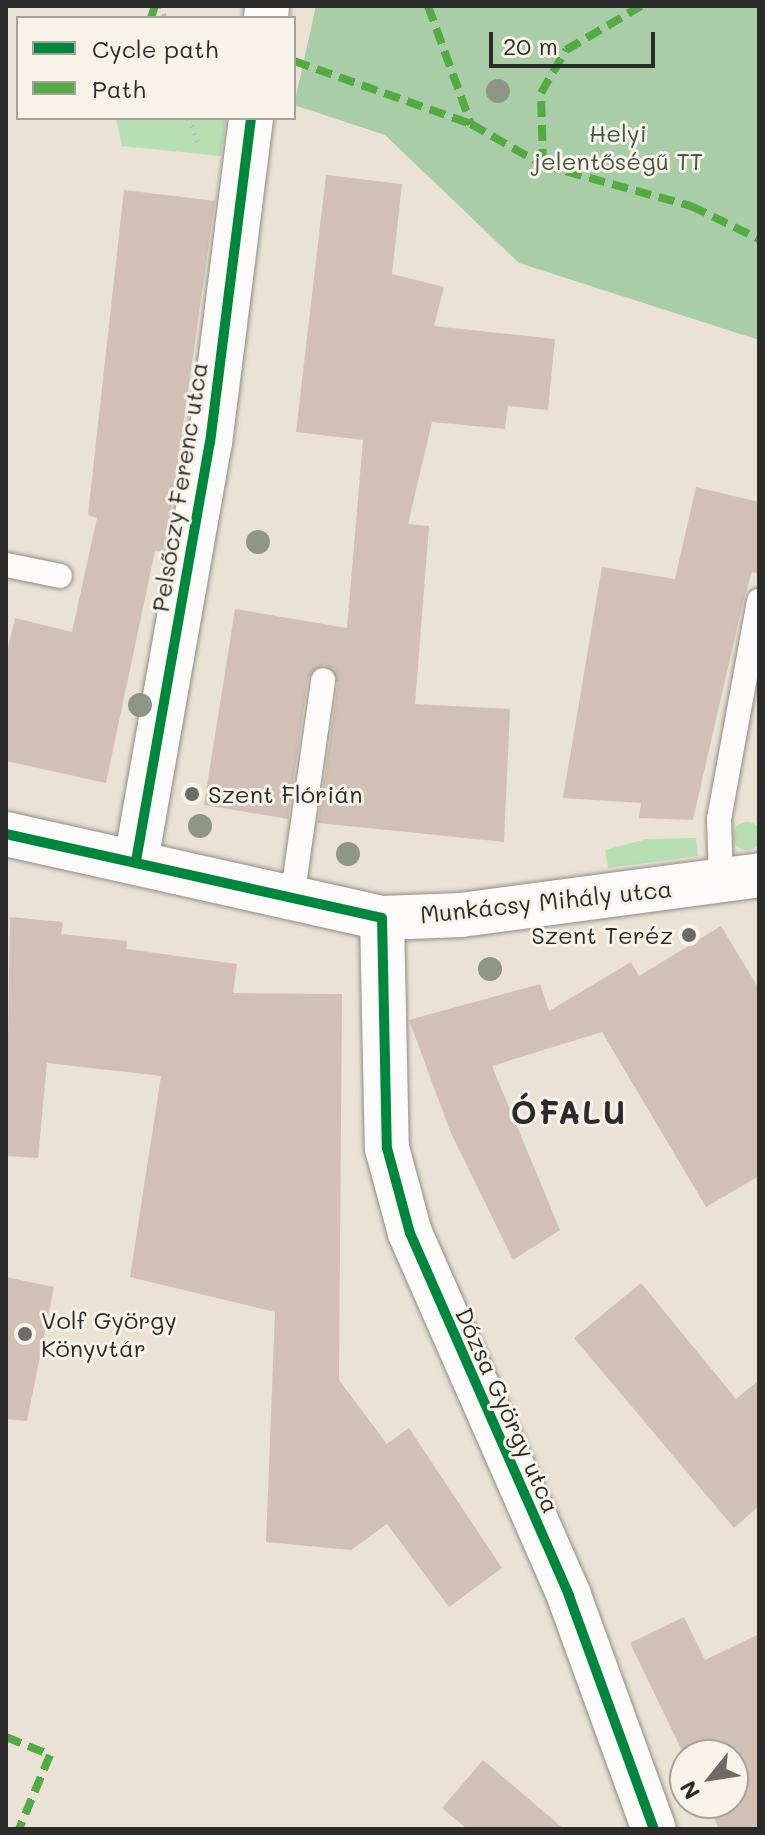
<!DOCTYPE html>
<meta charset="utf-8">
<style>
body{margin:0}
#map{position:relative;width:765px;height:1835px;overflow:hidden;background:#eae2d5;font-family:Mali,sans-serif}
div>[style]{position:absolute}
.green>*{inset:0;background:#b8deb3}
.round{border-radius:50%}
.forest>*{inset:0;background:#a9cda6}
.building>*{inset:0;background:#d2c0b7}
.path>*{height:5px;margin-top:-2.5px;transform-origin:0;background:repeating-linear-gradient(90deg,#bdbcba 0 2px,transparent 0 8px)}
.roads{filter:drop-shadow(0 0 2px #908c86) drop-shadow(0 0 2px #908c86)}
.lane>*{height:24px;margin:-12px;padding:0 12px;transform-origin:12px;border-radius:12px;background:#fcfbf9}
.street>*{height:44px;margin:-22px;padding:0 22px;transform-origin:22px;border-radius:22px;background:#fcfbf9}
.quiet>*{height:8px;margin-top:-4px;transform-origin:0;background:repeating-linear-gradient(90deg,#54ab44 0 16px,transparent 0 24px)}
.cycleway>*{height:10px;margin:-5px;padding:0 5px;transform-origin:5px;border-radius:5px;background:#00873e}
.trees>*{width:24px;height:24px;margin:-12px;border-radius:50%;background:#8f9686}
.dots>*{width:22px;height:22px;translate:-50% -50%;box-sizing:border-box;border:4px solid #f7f3e8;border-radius:50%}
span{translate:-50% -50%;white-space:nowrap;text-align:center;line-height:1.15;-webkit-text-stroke:6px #f7f3e8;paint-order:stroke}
.park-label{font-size:24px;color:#445746}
.street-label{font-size:24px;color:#2b2b2b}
.poi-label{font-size:24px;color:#2b2b2b}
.left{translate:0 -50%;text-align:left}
.right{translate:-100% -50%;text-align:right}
.district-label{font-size:32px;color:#2b2b2b;font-weight:700;letter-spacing:2px}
.frame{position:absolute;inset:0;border:8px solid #2b2b2b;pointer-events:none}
.legend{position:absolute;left:16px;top:16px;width:280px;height:104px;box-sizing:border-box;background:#f7f3e8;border:2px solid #a5a39c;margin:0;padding:10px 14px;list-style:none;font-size:24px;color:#2b2b2b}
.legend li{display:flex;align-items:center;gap:16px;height:40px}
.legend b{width:40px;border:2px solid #a5a39c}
.north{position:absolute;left:669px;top:1739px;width:80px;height:80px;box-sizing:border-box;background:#f7f3e8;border:2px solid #a5a39c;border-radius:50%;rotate:240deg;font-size:22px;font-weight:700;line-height:32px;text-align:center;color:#2b2b2b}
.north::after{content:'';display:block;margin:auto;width:28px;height:36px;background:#6e6b66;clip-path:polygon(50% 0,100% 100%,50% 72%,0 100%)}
.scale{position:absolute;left:489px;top:32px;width:166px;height:36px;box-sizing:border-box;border:4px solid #2b2b2b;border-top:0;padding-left:10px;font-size:24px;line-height:28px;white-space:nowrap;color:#2b2b2b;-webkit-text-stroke:6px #f7f3e8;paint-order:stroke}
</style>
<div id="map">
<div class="green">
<i style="clip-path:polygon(116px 118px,226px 118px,221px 156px,122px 146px)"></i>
<i class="round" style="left:733px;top:822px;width:28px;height:28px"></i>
<i style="clip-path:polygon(696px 838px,698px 856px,608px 868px,605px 850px,647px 839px)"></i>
</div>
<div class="forest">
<i style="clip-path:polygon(316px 6px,759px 6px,759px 340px,519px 263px,385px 135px,294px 105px)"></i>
</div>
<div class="building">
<i style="clip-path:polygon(326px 175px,402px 184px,392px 274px,444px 287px,434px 326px,555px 339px,548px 410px,508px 406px,505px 429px,432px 422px,408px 524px,429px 526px,415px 704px,510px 709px,504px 842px,318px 823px,338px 682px,324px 665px,308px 678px,288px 819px,204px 805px,235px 609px,347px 628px,363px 440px,296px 432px)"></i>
<i style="clip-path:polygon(124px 190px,215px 201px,165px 553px,155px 551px,106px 783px,6px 761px,6px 656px,15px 618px,72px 632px,97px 518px,88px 515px)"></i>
<i style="clip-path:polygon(696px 487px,759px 502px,759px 574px,752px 572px,744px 598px,693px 820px,639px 818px,641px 803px,563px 798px,602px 567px,675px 579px)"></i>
<i style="clip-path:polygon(10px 917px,63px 922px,61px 934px,127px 941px,126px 949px,237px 964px,233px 993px,342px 994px,339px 1380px,387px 1444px,409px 1428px,502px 1568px,449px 1607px,387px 1524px,351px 1550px,266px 1542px,275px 1312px,130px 1277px,161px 1076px,47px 1063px,38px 1158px,6px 1156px)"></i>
<i style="clip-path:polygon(721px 926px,759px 989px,759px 1176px,706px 1207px,602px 1032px,492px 1066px,560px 1230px,513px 1260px,450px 1131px,409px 1020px,540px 984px,549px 1011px,631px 962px,639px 976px)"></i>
<i style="clip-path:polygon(6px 1277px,54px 1287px,27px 1421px,6px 1419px)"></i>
<i style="clip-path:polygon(641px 1283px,736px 1399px,759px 1380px,759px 1506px,734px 1528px,574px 1338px)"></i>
<i style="clip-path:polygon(684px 1617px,705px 1660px,759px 1634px,759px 1829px,719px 1829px,707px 1803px,733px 1803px,733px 1755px,685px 1757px,630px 1643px)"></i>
<i style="clip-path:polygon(483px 1760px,564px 1829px,467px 1829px,442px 1808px)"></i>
</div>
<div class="path">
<i style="left:161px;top:6px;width:13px;rotate:72deg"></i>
<i style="left:188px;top:118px;width:25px;rotate:67deg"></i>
</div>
<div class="roads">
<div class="lane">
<i style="left:6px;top:565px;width:55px;rotate:11.5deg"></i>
<i style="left:721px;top:881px;width:62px;rotate:-91.8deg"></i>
<i style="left:719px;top:819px;width:222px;rotate:-79.6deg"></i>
<i style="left:292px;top:899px;width:221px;rotate:-81.9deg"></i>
</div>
<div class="street">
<i style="left:266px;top:18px;width:12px;rotate:-85deg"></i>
<i style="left:6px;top:834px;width:385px;rotate:12.6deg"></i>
<i style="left:382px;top:918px;width:79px;rotate:-2.2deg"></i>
<i style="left:461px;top:915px;width:301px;rotate:-7.6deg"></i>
<i style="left:136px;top:861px;width:424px;rotate:-80deg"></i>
<i style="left:210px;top:443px;width:328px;rotate:-82.8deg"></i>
<i style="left:382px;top:918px;width:230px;rotate:88.8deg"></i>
<i style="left:387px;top:1148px;width:88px;rotate:74.9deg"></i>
<i style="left:410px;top:1233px;width:396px;rotate:66.3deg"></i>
<i style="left:569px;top:1596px;width:248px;rotate:70deg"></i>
</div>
</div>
<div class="quiet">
<i style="left:428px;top:6px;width:126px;rotate:70deg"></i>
<i style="left:471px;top:124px;width:83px;rotate:29.7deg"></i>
<i style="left:543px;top:165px;width:154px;rotate:15.5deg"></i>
<i style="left:691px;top:206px;width:76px;rotate:25.9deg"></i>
<i style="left:151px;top:18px;width:13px;rotate:-72deg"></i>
<i style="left:294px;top:61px;width:188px;rotate:19.6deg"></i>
<i style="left:543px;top:165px;width:72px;rotate:-91.6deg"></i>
<i style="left:541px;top:93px;width:50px;rotate:-59.8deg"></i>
<i style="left:566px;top:50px;width:87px;rotate:-30.4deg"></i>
<i style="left:6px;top:1737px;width:48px;rotate:22.2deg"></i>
<i style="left:50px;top:1755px;width:80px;rotate:112.7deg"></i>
</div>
<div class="cycleway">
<i style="left:6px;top:834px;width:385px;rotate:12.6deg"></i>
<i style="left:382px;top:918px;width:230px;rotate:88.8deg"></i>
<i style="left:387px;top:1148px;width:88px;rotate:74.9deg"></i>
<i style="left:410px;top:1233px;width:396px;rotate:66.3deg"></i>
<i style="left:569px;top:1596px;width:248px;rotate:70deg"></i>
<i style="left:136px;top:861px;width:424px;rotate:-80deg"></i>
<i style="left:210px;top:443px;width:328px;rotate:-82.8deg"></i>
</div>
<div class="trees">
<i style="left:498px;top:91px"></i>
<i style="left:258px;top:542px"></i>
<i style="left:140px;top:705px"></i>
<i style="left:200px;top:826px"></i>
<i style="left:348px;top:854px"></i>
<i style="left:490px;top:969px"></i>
</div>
<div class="dots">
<i style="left:192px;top:794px;background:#6e6b66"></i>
<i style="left:689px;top:935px;background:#6e6b66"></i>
<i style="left:25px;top:1334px;background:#6e6b66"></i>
</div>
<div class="park-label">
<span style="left:618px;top:147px">Helyi<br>jelentőségű TT</span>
</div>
<div class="street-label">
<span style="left:179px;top:487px;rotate:-81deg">Pelsőczy Ferenc utca</span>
<span style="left:546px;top:901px;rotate:-6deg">Munkácsy Mihály utca</span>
<span style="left:508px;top:1410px;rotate:66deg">Dózsa György utca</span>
</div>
<div class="poi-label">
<span class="left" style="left:208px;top:794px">Szent Flórián</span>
<span class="right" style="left:673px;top:935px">Szent Teréz</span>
<span class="left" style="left:41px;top:1334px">Volf György<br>Könyvtár</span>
</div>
<div class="district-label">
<span style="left:569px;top:1111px">ÓFALU</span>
</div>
<div class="frame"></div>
<ul class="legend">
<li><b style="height:10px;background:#00873e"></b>Cycle path</li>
<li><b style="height:10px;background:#54ab44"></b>Path</li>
</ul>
<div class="north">N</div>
<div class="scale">20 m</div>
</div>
